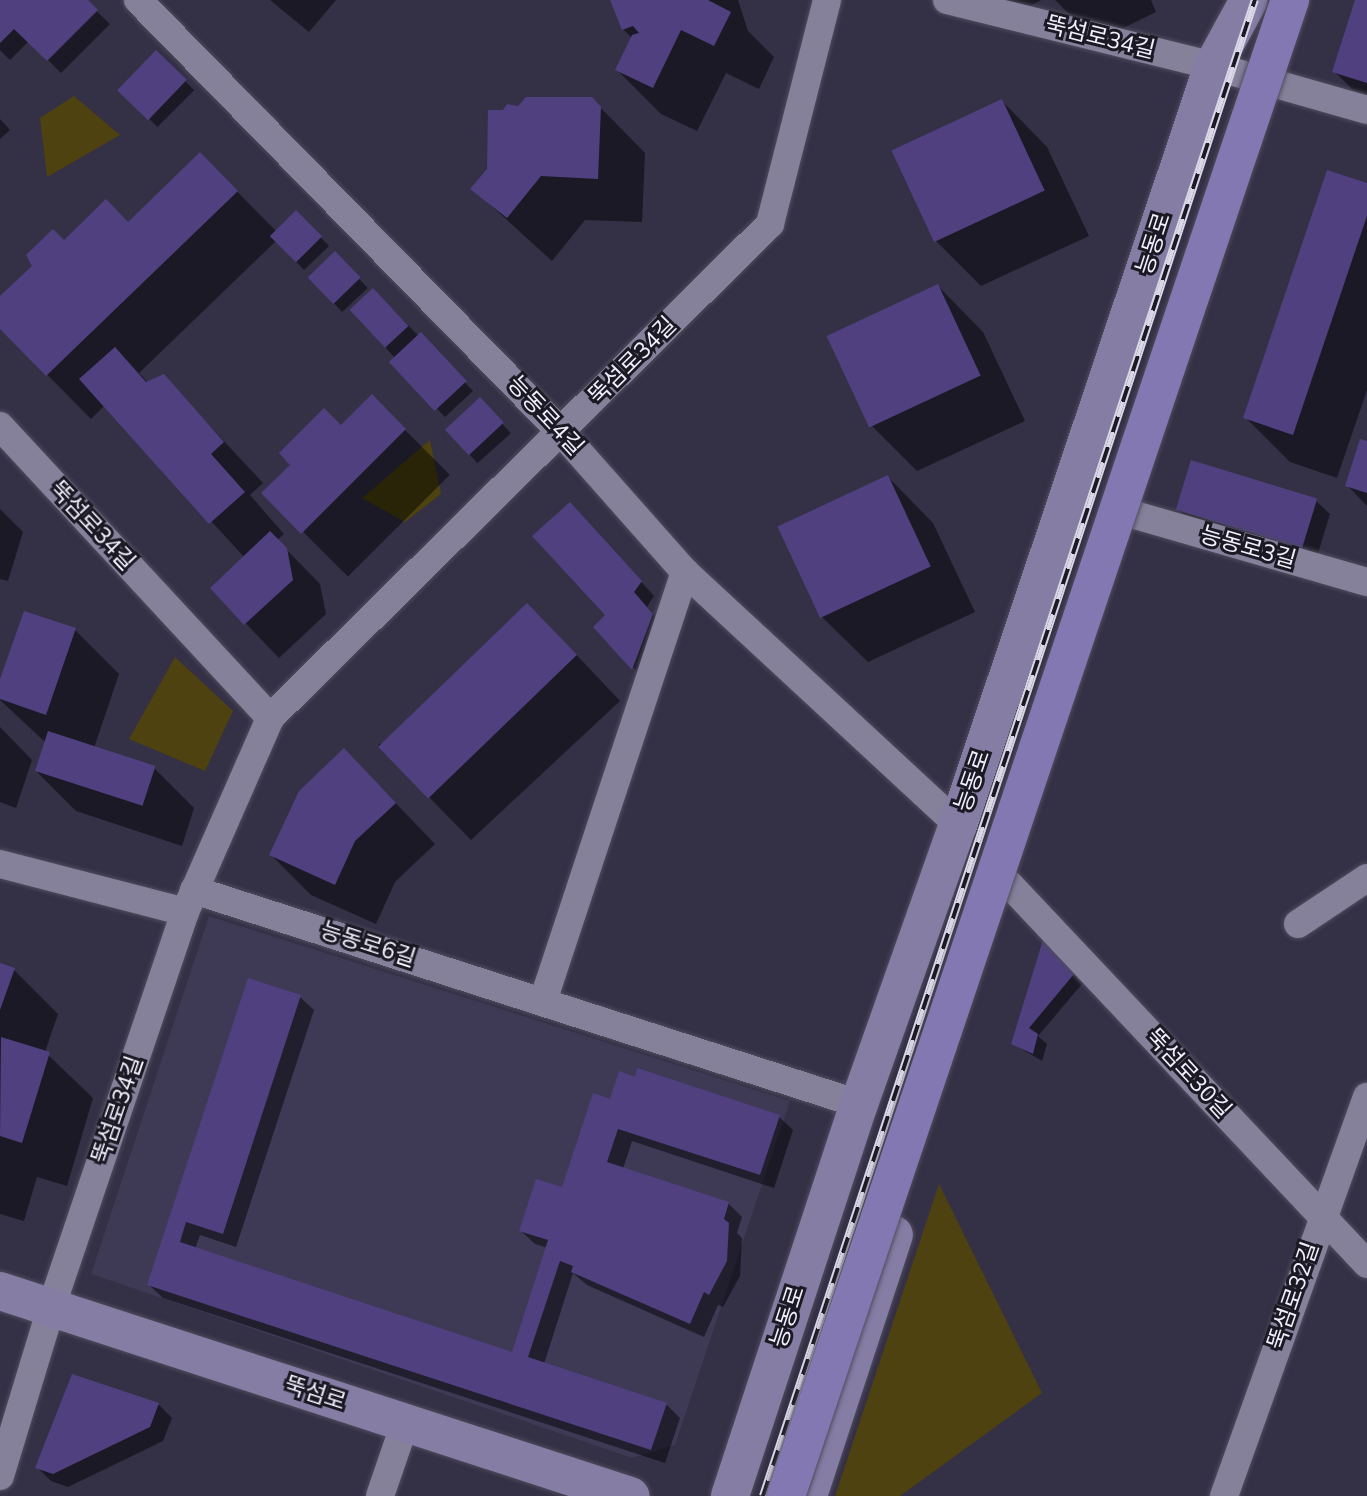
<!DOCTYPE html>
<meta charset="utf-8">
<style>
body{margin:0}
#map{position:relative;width:1367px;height:1496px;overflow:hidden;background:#343046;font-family:"Nunito Sans","Noto Sans KR",sans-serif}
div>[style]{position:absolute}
.built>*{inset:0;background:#3e3955}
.green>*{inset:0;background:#4e4210}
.shadow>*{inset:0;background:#0007;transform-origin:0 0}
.building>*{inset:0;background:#504080;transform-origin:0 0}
.roads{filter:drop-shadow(0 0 2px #4f4c5d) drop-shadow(0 0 2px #4f4c5d)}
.minor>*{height:28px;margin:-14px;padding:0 14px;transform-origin:14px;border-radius:14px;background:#86819b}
.secondary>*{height:38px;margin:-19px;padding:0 19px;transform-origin:19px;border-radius:19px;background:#857da4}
.rail>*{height:8px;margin-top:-4px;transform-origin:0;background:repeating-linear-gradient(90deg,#1b1a24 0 16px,#dad8e7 0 32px);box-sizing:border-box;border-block:2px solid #dad8e7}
.bridges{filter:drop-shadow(0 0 2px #4f4c5d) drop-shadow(0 0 2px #4f4c5d)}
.trunk-bridge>*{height:38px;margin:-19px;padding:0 19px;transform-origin:19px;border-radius:19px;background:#8478b3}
span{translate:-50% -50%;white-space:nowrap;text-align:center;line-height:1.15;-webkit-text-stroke:6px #1b1a24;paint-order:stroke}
.street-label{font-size:23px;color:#f1effd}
</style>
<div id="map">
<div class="built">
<i style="clip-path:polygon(209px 916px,790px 1101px,675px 1445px,632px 1458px,91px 1274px)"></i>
</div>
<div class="green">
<i style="clip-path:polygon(74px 96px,120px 135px,47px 177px,40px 118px)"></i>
<i style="clip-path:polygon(430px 440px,441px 494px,405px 522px,362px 498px)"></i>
<i style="clip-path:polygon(175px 657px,233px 711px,205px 771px,129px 739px)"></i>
<i style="clip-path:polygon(939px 1184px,1042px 1393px,900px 1496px,835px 1496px)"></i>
</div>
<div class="shadow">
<i style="clip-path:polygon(0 0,85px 0,110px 24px,61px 73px,29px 41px,10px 60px,0 50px)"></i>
<i style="clip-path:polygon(270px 0,336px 0,309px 32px)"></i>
<i style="clip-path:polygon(612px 0,738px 0,748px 31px,774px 57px,759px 89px,726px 73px,697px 131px,661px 114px,617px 70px,632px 38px,623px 29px)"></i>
<i style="clip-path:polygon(1002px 0,1041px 0,1016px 14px)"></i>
<i style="clip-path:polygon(1055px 0,1151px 0,1156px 12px,1097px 41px)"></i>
<i style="clip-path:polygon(1357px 0,1367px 0,1367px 94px,1352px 89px,1334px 71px)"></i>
<i style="left:156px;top:52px;width:54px;height:52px;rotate:45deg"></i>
<i style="clip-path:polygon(592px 99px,645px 153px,642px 222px,585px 220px,552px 261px,473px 189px,489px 170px,504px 112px)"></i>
<i style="clip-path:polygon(1002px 101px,1047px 147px,1089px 236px,981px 286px,936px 241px)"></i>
<i style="clip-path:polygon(0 119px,10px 130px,0 139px)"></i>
<i style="clip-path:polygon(200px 154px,276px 231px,296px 212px,329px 246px,304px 270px,276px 241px,139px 373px,148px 383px,164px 377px,263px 483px,250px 495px,284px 534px,277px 540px,320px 584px,326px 614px,279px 658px,212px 588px,245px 558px,105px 405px,91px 419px,0 327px,0 298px,64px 242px,128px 224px)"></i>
<i style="clip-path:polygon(1367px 185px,1367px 390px,1337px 478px,1290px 462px,1245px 417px)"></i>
<i style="left:335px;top:253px;width:48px;height:35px;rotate:47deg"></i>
<i style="clip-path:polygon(938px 286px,983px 332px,1025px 421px,917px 471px,872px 426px)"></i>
<i style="clip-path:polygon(382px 299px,473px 391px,445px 417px,392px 362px,395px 358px,351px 309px)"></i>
<i style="left:372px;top:397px;width:110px;height:144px;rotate:45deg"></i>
<i style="left:480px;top:399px;width:46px;height:45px;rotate:48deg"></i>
<i style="clip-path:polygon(1367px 443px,1367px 506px,1347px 485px)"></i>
<i style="clip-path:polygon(888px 477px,933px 523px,975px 612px,868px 662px,822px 617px)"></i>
<i style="clip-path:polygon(1316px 501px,1330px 514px,1316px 560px,1192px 523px,1178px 509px)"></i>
<i style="clip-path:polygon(0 509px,23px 532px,8px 581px,0 579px)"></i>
<i style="clip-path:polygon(583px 517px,654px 596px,647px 607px,666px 629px,646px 681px,595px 627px,608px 616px)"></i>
<i style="clip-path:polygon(75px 630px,119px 674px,94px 748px,154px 768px,194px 808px,182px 846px,76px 811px,36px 771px,45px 742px,0 700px,0 685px)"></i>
<i style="clip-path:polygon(571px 649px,620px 701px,471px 840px,378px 745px)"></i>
<i style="clip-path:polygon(0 727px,32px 760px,16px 808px,0 802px)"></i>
<i style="clip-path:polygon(384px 791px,435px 844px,395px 882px,376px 924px,311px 895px,271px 855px)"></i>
<i style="clip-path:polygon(1043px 943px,1082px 984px,1038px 1036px,1047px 1044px,1042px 1061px,1013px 1044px)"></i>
<i style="clip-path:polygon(0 965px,14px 970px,58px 1014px,45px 1052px,93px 1098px,67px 1186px,37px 1177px,24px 1221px,0 1214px)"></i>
<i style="clip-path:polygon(300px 997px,314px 1010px,236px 1247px,200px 1235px,195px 1249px,513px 1354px,548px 1248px,535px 1244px,521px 1231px,563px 1189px,611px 1101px,779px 1117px,793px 1130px,774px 1188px,632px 1141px,623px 1169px,728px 1203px,742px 1217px,737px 1233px,742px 1238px,740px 1276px,723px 1307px,718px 1305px,704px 1337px,587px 1285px,573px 1273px,544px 1364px,666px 1404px,680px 1418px,665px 1463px,163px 1298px,149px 1285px)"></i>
<i style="clip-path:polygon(158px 1404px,172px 1418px,163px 1441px,68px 1487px,51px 1481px,37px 1467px)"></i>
</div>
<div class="building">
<i style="clip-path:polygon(0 0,88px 0,98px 10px,47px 61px,14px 29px,0 43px)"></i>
<i style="clip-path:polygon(610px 0,708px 0,731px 12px,714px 46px,681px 30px,653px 88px,615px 70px,632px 35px,639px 33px,633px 26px,622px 30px)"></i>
<i style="clip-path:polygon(1355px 0,1367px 0,1367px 83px,1332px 72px)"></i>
<i style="left:156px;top:50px;width:43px;height:56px;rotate:44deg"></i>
<i style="clip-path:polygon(526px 97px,592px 97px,601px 107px,598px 179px,541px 176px,507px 218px,470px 189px,487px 169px,488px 110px,503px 110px,507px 104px,518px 106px)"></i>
<i style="left:1002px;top:99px;width:101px;height:122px;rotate:65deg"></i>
<i style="clip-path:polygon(200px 152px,238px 191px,46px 376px,0 329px,0 296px,32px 266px,26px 255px,53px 229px,64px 240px,106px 199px,128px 222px)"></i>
<i style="clip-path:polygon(1327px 170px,1367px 183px,1367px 216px,1293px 435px,1243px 418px)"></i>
<i style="left:296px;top:210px;width:37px;height:37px;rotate:45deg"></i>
<i style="left:335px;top:251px;width:37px;height:38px;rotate:46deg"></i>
<i style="left:938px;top:284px;width:101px;height:123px;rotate:65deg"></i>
<i style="left:373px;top:288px;width:52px;height:32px;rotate:47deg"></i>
<i style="left:421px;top:332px;width:67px;height:44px;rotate:47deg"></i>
<i style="clip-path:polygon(115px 347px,146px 382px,164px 374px,224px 442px,211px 454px,245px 492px,209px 524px,79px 379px)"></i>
<i style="clip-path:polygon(372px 394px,406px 429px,301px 534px,261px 493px,290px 465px,279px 453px,324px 408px,341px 425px)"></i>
<i style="left:480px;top:397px;width:35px;height:48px;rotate:47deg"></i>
<i style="clip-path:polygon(1360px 439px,1367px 441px,1367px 493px,1345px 486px)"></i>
<i style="left:1191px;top:460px;width:132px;height:52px;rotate:17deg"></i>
<i style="left:888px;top:475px;width:101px;height:122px;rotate:65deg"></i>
<i style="clip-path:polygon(570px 502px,642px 581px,634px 592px,653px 614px,632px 670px,593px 627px,605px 615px,532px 536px)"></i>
<i style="clip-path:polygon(270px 531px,287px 548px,293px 580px,244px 625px,210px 588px)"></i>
<i style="left:527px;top:603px;width:72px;height:207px;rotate:46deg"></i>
<i style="clip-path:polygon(24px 611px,76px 628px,46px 715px,0 699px,0 679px)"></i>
<i style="left:48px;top:731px;width:113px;height:42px;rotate:18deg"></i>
<i style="clip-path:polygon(344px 748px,396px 803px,355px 841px,335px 885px,269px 855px,299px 791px)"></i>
<i style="clip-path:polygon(1043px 940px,1074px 974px,1029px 1028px,1038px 1034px,1033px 1054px,1011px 1044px)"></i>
<i style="clip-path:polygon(0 963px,15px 968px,0 1010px)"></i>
<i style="clip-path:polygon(248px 978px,301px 995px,223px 1234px,186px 1222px,180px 1242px,512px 1352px,548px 1240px,519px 1231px,536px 1179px,562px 1187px,593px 1093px,610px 1099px,619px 1071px,635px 1077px,637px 1068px,780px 1115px,760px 1175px,618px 1129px,607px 1162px,729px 1202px,724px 1219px,729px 1223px,727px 1261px,709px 1295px,704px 1292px,690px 1324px,571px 1272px,573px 1266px,560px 1261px,528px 1357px,667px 1403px,651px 1450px,147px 1285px)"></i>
<i style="clip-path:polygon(1px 1037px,50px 1052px,22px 1143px,0 1136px)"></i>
<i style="clip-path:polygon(72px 1374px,159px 1403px,150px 1427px,53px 1474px,35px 1468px)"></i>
</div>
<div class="roads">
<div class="minor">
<i style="left:138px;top:0;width:605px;rotate:45.6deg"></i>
<i style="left:561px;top:432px;width:187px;rotate:48.5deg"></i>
<i style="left:685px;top:572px;width:372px;rotate:42.8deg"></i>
<i style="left:947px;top:0;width:274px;rotate:13.9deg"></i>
<i style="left:1213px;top:66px;width:160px;rotate:15.9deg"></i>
<i style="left:0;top:426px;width:398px;rotate:47.2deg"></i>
<i style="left:1128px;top:513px;width:249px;rotate:16.1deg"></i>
<i style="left:0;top:864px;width:191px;rotate:14.5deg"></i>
<i style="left:1009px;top:884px;width:522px;rotate:46.71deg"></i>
<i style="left:194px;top:890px;width:699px;rotate:17.84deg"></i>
<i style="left:1298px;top:924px;width:83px;rotate:-33.7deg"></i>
<i style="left:543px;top:1001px;width:452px;rotate:-71.7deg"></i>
<i style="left:0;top:1476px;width:176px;rotate:-73.1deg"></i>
<i style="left:51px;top:1308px;width:418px;rotate:-71.3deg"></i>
<i style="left:185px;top:912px;width:212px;rotate:-66.3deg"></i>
<i style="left:270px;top:718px;width:703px;rotate:-44.65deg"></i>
<i style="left:770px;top:224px;width:231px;rotate:-75.7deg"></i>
<i style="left:380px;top:1496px;width:77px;rotate:-71.1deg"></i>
<i style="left:1224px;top:1496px;width:424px;rotate:-70.3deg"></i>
</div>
<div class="secondary">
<i style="left:0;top:1291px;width:663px;rotate:18.02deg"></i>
<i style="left:730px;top:1496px;width:413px;rotate:-71.8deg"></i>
<i style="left:859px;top:1104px;width:296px;rotate:-70.5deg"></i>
<i style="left:958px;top:825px;width:801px;rotate:-71.43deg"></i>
<i style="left:1213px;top:66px;width:75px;rotate:-61.4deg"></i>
<i style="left:808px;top:1496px;width:275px;rotate:-71.8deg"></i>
</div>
</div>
<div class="rail">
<i style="left:763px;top:1496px;width:1575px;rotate:-71.8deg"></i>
<i style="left:781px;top:1496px;width:1575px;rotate:-71.76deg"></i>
</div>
<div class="bridges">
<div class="trunk-bridge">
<i style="left:786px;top:1496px;width:1579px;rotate:-71.38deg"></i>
</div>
</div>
<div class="street-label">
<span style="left:1100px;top:38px;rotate:14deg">뚝섬로34길</span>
<span style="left:1154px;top:244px;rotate:-72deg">능동로</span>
<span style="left:633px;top:361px;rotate:-45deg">뚝섬로34길</span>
<span style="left:545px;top:416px;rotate:47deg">능동로4길</span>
<span style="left:92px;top:526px;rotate:47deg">뚝섬로34길</span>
<span style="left:1248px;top:548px;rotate:16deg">능동로3길</span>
<span style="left:973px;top:781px;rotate:-71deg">능동로</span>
<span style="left:368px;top:945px;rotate:18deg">능동로6길</span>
<span style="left:1188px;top:1074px;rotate:47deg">뚝섬로30길</span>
<span style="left:118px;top:1110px;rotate:-71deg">뚝섬로34길</span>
<span style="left:1294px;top:1296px;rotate:-71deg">뚝섬로32길</span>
<span style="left:788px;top:1317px;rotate:-72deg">능동로</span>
<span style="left:315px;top:1394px;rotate:18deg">뚝섬로</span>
</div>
</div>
